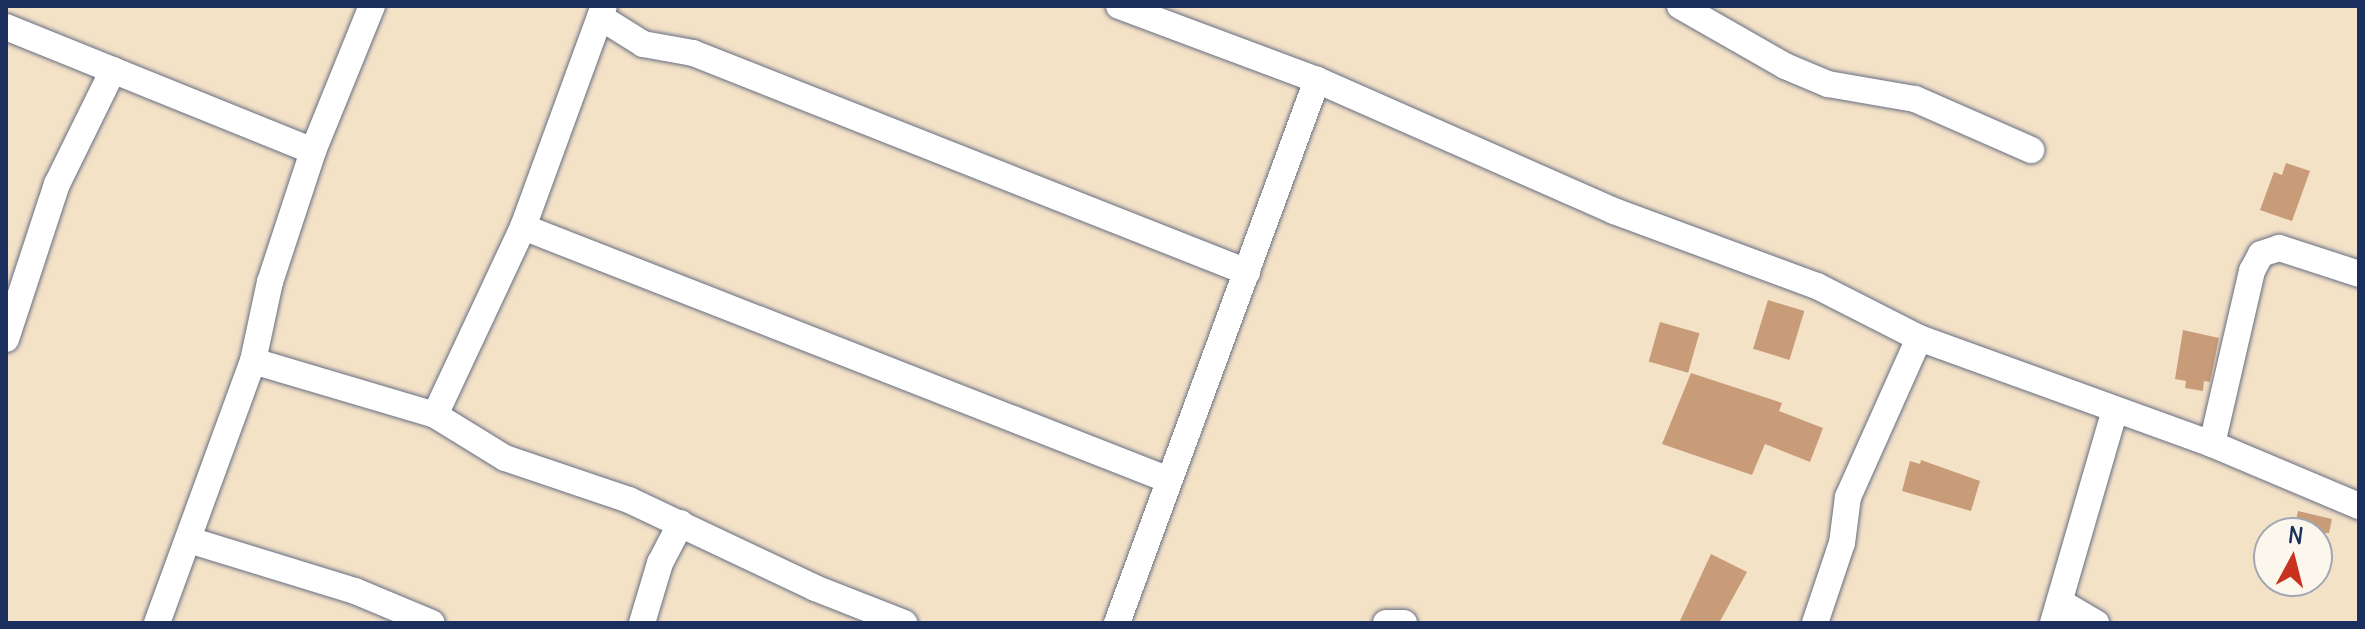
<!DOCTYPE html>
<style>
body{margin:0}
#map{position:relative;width:2365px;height:629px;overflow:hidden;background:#f4e2c7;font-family:Delius,sans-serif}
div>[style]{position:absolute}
.building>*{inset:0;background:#c89b79;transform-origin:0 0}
.roads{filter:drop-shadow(0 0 2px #676e83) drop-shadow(0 0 2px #676e83)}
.minor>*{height:26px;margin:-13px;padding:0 13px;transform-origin:13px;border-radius:13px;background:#fff}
span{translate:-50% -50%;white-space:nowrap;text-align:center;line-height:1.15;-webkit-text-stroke:6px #fbf7ec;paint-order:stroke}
.frame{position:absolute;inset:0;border:8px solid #1b2f5e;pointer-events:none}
.north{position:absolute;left:2253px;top:517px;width:80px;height:80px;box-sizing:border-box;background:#fbf7ec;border:2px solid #a1a7b3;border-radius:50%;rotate:7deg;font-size:22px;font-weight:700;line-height:32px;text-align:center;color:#1b2f5e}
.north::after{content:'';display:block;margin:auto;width:28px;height:36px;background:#c8321e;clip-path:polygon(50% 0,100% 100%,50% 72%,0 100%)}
</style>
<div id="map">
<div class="building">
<i style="clip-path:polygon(2286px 163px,2310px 171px,2292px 221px,2260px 210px,2274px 172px,2282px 175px)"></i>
<i style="left:1768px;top:300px;width:38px;height:51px;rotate:17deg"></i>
<i style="left:1660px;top:322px;width:41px;height:41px;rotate:16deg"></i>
<i style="clip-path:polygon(2183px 330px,2219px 338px,2210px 382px,2204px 381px,2203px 391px,2185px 388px,2186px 381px,2175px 379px)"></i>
<i style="clip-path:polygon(1691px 373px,1782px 403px,1779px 411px,1823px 428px,1810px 462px,1765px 444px,1752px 475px,1662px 444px)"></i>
<i style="clip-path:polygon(1921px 460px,1980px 481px,1971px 511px,1902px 491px,1910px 461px,1920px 464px)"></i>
<i style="clip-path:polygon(2298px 511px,2332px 519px,2329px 533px,2293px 533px)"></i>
<i style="clip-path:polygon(1711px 554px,1747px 572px,1719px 623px,1679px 623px)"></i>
</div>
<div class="roads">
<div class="minor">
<i style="left:1119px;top:6px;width:211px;rotate:20.5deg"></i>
<i style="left:1317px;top:80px;width:325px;rotate:23.8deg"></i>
<i style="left:1614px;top:211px;width:216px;rotate:20.3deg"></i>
<i style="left:1817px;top:286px;width:114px;rotate:27deg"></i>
<i style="left:1919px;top:338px;width:312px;rotate:19.9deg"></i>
<i style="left:2212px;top:444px;width:160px;rotate:22.9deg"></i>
<i style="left:1680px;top:6px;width:121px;rotate:29.7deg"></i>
<i style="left:1785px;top:66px;width:47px;rotate:22.7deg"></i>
<i style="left:1828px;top:84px;width:88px;rotate:9.8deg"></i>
<i style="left:1915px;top:99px;width:127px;rotate:23.7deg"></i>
<i style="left:600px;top:17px;width:51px;rotate:32.1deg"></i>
<i style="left:643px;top:44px;width:51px;rotate:10.2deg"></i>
<i style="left:693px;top:53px;width:596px;rotate:21.57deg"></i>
<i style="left:6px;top:27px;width:331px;rotate:22deg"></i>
<i style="left:523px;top:227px;width:694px;rotate:21.39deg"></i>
<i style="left:6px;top:339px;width:163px;rotate:-71.8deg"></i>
<i style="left:57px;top:184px;width:127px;rotate:-63.8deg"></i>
<i style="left:253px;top:361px;width:190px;rotate:16.5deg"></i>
<i style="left:435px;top:415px;width:82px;rotate:31.6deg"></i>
<i style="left:505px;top:458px;width:131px;rotate:18.7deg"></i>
<i style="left:629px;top:500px;width:206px;rotate:25.3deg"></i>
<i style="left:815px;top:588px;width:96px;rotate:21.5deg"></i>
<i style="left:435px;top:415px;width:208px;rotate:-64.9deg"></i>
<i style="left:523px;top:227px;width:235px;rotate:-69.9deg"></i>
<i style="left:2212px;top:444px;width:178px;rotate:-77deg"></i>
<i style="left:2252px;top:271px;width:19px;rotate:-62deg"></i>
<i style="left:2261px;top:254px;width:19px;rotate:-18deg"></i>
<i style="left:2279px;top:248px;width:84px;rotate:18deg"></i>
<i style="left:189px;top:540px;width:174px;rotate:17.1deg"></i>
<i style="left:355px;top:591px;width:83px;rotate:22.6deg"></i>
<i style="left:2060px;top:602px;width:42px;rotate:30.3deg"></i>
<i style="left:157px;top:623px;width:279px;rotate:-69.9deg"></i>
<i style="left:253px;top:361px;width:81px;rotate:-77.9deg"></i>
<i style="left:270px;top:282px;width:138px;rotate:-71.8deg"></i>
<i style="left:313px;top:151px;width:157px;rotate:-67.9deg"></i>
<i style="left:642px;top:623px;width:63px;rotate:-73.3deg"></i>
<i style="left:660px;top:563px;width:45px;rotate:-62.3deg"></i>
<i style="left:1117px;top:623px;width:579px;rotate:-69.78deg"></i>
<i style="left:1386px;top:623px;width:18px"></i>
<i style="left:1815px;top:623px;width:84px;rotate:-71.4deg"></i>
<i style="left:1842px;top:543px;width:46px;rotate:-82.6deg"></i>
<i style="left:1848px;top:497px;width:174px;rotate:-65.9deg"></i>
<i style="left:2053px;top:623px;width:222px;rotate:-73.8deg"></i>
</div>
</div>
<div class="frame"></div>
<div class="north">N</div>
</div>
